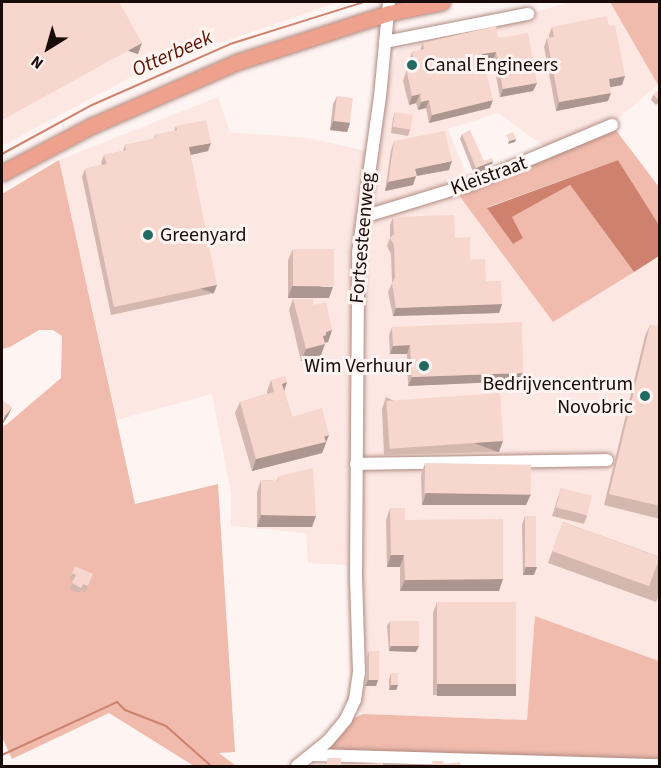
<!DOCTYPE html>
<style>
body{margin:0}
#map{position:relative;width:661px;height:768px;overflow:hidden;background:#fef5f3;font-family:"Source Sans 3",sans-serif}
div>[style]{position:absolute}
.built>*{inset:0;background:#fce7e2}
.green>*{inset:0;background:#f0bbad}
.water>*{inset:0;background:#ce826e}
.stream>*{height:2px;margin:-1px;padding:0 1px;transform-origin:1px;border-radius:1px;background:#ce826e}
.roads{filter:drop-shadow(0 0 2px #af8a80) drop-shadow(0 0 2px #af8a80)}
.minor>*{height:12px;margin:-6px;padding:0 6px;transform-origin:6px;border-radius:6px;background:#fff}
.major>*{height:15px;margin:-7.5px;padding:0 7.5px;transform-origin:7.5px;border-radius:7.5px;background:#eea18d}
.wall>*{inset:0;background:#d4b8b0}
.shaded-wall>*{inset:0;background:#ad9690;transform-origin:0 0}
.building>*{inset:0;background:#f7d6cd;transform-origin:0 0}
.dots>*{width:16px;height:16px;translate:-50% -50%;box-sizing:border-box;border:3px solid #fef5f3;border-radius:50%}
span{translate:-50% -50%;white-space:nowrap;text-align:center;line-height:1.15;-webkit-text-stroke:6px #fef5f3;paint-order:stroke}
.poi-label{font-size:20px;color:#180b08}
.left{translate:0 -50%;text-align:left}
.right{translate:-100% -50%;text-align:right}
.street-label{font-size:20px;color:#180b08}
.water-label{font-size:21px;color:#591403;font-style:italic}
.frame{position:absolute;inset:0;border:3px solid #180b08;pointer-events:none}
.north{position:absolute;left:18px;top:18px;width:60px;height:60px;-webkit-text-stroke:4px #fef5f3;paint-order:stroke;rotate:217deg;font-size:16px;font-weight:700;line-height:24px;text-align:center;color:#180b08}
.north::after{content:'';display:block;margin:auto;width:21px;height:27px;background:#180b08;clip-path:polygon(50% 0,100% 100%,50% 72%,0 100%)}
</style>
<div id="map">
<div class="built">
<i style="clip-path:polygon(2px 2px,338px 2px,148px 68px,2px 146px)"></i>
<i style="clip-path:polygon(571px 2px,610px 2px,658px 85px,617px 119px,549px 150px,498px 113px,448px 129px,469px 181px,552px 321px,659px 256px,659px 661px,536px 616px,527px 720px,363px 714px,346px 699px,350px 678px,347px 565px,308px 563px,306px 533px,231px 526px,231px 493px,212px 394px,117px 420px,59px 160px,218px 97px,230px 132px,308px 138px,362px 150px,378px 147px,384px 101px,397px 50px)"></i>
</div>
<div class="green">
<i style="clip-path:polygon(610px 2px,659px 2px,659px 85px,658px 85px)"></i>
<i style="clip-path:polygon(615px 129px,659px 187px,659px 225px,618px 160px,488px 207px,513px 244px,512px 217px,570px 185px,634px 272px,553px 322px,458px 194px)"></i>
<i style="clip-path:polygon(59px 160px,135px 504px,218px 484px,235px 752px,219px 753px,236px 766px,194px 766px,109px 713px,12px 759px,2px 737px,2px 426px,6px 425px,61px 378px,62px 336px,53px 330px,39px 330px,10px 347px,2px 349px,2px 194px)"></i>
<i style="clip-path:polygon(535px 616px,659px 661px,659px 761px,327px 752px,350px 720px,363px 714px,527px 720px)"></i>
</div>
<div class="water">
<i style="clip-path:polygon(618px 160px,659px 225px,659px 256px,634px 272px,570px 185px,512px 217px,523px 238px,513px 244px,487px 208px)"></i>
</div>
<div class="stream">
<i style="left:2px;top:154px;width:102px;rotate:-28.6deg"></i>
<i style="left:92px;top:105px;width:151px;rotate:-23.8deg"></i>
<i style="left:230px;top:44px;width:140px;rotate:-17.4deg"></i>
<i style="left:2px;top:755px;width:127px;rotate:-24.7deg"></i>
<i style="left:117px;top:702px;width:11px;rotate:45deg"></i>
<i style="left:125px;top:710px;width:44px;rotate:21.3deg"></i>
<i style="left:166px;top:726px;width:60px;rotate:41.6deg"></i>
</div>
<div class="roads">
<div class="minor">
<i style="left:385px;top:42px;width:146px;rotate:-11.1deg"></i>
<i style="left:363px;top:217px;width:113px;rotate:-17deg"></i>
<i style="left:471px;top:184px;width:153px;rotate:-22.7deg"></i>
<i style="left:356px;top:464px;width:251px;rotate:-0.9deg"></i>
<i style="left:313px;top:755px;width:347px;rotate:1.7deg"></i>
<i style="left:297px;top:766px;width:38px;rotate:-39deg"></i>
<i style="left:327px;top:742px;width:30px;rotate:-50deg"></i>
<i style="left:346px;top:719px;width:21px;rotate:-65deg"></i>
<i style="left:355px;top:700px;width:27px;rotate:-82deg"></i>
<i style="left:359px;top:673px;width:96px;rotate:-91.8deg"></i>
<i style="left:356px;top:577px;width:324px;rotate:-89.6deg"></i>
<i style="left:358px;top:253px;width:158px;rotate:-82deg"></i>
<i style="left:380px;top:97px;width:95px;rotate:-84.6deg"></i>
</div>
<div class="major">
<i style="left:2px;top:173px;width:101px;rotate:-27.8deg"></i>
<i style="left:91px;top:126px;width:159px;rotate:-23.7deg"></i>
<i style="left:237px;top:62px;width:160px;rotate:-17.9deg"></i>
<i style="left:389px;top:13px;width:54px;rotate:-11.7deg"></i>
</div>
</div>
<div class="wall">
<i style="clip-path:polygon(609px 26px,625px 76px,622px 85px,610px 87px,608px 101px,556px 111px,544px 47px,547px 38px,549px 38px,549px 35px,552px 27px)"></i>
<i style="clip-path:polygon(498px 38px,537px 83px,533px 91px,500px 97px,493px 60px,484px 62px,490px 108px,429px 123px,426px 108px,418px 110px,416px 103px,409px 105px,403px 81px,412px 52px,420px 50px,423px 43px)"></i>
<i style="clip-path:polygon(660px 89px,660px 102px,656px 105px,651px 100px,653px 95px)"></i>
<i style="clip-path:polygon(337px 96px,350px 123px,347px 132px,330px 130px,333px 104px)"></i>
<i style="clip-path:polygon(395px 112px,410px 130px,408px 136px,391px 133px,393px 118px)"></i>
<i style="clip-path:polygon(176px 126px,208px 151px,190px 155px,214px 293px,111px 315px,82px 177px,85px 169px,102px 165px,101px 163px,104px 155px,123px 151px,125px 145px,154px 139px,155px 135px,174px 131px)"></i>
<i style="clip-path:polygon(462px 134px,484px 161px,491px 167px,474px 174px,460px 139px)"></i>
<i style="clip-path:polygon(394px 141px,449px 170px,416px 176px,413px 185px,385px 191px,391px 150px)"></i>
<i style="clip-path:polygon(393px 217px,455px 238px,502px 304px,499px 313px,393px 316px,388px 292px,392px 283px,391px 254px,387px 246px,390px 238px,390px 225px)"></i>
<i style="clip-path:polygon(293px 249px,329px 298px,288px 298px,288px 260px)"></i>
<i style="clip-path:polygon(293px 299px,313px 305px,332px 330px,328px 342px,324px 342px,321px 355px,301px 361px,289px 310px)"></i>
<i style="clip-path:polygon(650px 325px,660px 327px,660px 519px,604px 505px,645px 336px)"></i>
<i style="clip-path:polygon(392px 327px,523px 373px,520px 381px,408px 386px,407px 354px,390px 354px,389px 335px)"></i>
<i style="clip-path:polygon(271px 380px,287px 382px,284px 391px,292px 417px,325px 446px,322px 453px,252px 471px,235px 413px,240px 402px,267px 394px,267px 391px)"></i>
<i style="clip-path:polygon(386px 397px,499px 452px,384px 455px,382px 409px)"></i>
<i style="clip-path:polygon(425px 463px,526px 505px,422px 505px,421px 475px)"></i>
<i style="clip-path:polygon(279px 476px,312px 527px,257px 527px,257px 492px,261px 480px,277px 481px)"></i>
<i style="clip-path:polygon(561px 488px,587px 516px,584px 524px,552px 516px)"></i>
<i style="clip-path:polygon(390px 508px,405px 520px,499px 591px,400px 591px,400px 567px,387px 567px,386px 520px)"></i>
<i style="clip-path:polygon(525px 516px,534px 575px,523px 575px,522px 525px)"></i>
<i style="clip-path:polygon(563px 522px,660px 557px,660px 592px,656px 602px,548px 563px)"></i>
<i style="clip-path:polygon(75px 566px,91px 580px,85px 592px,81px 590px,79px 593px,70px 589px,73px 581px,70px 579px)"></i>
<i style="clip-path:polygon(437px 602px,516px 684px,512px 695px,433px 695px,433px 613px)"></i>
<i style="clip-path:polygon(390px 621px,416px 652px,389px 651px,387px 626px)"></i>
<i style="clip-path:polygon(369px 651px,378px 680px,376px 686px,365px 686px,367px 657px)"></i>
<i style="clip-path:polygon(391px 673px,398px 685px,396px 690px,389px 690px,389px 679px)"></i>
</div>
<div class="shaded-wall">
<i style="left:142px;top:43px;width:12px;height:160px;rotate:110deg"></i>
<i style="clip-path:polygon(496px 52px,493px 60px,479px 63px,482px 54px)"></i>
<i style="clip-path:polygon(625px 76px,622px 85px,606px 88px,609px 79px)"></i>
<i style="clip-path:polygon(537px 83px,533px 91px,500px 97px,503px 89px)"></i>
<i style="clip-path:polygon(611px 93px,608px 101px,556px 111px,559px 102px)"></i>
<i style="clip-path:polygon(420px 94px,416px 103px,409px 105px,412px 96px)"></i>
<i style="clip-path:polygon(429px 100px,426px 108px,418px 110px,421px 102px)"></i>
<i style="clip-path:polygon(493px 100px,490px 108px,429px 123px,432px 115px)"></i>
<i style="clip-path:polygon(333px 121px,350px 123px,347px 132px,330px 130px)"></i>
<i style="clip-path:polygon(516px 139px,515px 142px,508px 144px,509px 141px)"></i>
<i style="clip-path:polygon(211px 143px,208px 151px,186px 156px,189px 147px)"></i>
<i style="clip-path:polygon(452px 161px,449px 170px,416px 176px,413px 185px,385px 191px,388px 182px,415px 169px)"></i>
<i style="clip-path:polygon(493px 161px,491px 167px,474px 174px,476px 168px)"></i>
<i style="left:217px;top:285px;width:9px;height:105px;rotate:111deg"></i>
<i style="clip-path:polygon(292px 286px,333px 287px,329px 298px,288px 298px)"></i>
<i style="clip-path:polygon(502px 304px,499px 313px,393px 316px,396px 308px)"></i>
<i style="clip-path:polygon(332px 330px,328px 342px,324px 343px,325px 344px,321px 355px,301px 361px,306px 349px,323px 336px,326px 332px)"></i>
<i style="clip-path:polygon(410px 345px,407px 354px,390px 354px,393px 346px)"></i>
<i style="clip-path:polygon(523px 373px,520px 381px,408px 386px,412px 377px)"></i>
<i style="clip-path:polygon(287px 382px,283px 394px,282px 384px)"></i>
<i style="clip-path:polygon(12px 407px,8px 416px,2px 425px,4px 417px)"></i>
<i style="clip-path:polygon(329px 435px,322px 453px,252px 471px,256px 459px)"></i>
<i style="left:503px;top:441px;width:12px;height:115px;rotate:110deg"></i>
<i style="clip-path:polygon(426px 493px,531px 494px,526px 505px,422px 505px)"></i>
<i style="clip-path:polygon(261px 515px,316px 516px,312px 527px,257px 527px)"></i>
<i style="clip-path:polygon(391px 555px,404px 555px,400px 567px,387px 567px)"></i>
<i style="clip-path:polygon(526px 567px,537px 567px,534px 575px,523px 575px)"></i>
<i style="clip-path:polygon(503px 579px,499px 591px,400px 591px,405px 580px)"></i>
<i style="clip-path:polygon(391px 646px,419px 646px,416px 652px,389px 651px)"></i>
<i style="clip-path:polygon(368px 680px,378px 680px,376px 686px,365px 686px)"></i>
<i style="left:437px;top:684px;width:79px;height:12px"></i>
<i style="clip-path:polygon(391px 685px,398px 685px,396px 690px,389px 690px)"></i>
<i style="clip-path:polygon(328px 765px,341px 765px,340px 766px,327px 766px)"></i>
</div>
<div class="building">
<i style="clip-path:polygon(2px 2px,119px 2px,142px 43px,2px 120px)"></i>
<i style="clip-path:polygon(607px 16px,609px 26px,615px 25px,625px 76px,609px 79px,611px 93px,559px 102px,547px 38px,554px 37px,552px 27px)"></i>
<i style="clip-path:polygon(496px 26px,498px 38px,528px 33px,537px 83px,503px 89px,496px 52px,482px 54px,493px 100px,432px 115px,429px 100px,421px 102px,420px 94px,412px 96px,407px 73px,410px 59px,413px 58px,412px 52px,424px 49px,423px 43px)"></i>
<i style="clip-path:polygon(660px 89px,660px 98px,658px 99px,653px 95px)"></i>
<i style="left:337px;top:96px;width:16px;height:25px;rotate:7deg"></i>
<i style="left:395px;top:112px;width:18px;height:15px;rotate:9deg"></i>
<i style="clip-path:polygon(206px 120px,211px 143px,189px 147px,217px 285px,114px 307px,85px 169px,107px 164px,104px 155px,126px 150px,125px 145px,156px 138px,155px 135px,177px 130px,176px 126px)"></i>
<i style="clip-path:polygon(470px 130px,484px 161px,492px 158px,493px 161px,476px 168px,462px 134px)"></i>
<i style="clip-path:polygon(445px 131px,452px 161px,415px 169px,417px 176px,388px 182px,394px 141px)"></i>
<i style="clip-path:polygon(513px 132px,516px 139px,509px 141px,506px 135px)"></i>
<i style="clip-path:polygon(454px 215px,455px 238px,470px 237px,470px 260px,485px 259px,486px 281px,501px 281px,502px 304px,396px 308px,392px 283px,395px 278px,394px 245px,390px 238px,394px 234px,393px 217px)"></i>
<i style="left:293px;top:249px;width:41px;height:37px"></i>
<i style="clip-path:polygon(293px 299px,313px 299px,313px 305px,326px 302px,332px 330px,326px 332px,326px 335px,323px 336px,325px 344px,306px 349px)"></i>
<i style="clip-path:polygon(522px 322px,523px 373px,412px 377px,410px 345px,393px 346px,392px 327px)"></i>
<i style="clip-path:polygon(650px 325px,660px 327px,660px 506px,609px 494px)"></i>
<i style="clip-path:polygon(285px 376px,287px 382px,282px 384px,292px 417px,322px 408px,329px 435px,324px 436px,326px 442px,256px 459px,240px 402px,274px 392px,271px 380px)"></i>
<i style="left:500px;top:393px;width:48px;height:114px;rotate:86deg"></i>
<i style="clip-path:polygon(2px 400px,12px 407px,4px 417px,2px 416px)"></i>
<i style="left:425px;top:463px;width:106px;height:30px;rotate:1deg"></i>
<i style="clip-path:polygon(313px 468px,316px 516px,261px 515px,261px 480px,278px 481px,279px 476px)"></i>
<i style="left:561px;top:488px;width:32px;height:20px;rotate:14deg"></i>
<i style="clip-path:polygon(390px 508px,405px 508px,405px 520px,503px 519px,503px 579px,405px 580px,404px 555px,391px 555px)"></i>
<i style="left:525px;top:516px;width:11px;height:51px"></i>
<i style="left:563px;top:522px;width:103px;height:31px;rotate:20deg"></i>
<i style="clip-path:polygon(75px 566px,93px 574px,88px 586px,83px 584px,81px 588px,72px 583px,76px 575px,72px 573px)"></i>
<i style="left:437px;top:602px;width:79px;height:82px"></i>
<i style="left:390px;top:621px;width:29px;height:25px"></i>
<i style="left:369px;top:651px;width:10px;height:29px"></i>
<i style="left:391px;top:673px;width:7px;height:12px"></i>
<i style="left:327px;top:758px;width:14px;height:7px"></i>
<i style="clip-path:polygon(432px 761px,443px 761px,444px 764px,460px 762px,461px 766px,433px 766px)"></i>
<i style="clip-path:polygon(383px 763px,383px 766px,347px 766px,347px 765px)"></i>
<i style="left:477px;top:765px;width:9px;height:1px"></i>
<i style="left:568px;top:765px;width:13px;height:1px"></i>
</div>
<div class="dots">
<i style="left:412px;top:65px;background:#226b63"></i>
<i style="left:148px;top:235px;background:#226b63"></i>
<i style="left:424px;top:366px;background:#226b63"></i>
<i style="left:645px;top:396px;background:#226b63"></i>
</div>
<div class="poi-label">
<span class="left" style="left:424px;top:65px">Canal Engineers</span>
<span class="left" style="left:160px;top:235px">Greenyard</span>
<span class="right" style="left:412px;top:366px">Wim Verhuur</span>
<span class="right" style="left:633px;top:396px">Bedrijvencentrum<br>Novobric</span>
</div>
<div class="street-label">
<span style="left:489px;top:176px;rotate:-20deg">Kleistraat</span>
<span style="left:363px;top:238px;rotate:-85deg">Fortsesteenweg</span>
</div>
<div class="water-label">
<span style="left:172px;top:53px;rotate:-24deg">Otterbeek</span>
</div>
<div class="frame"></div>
<div class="north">N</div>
</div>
